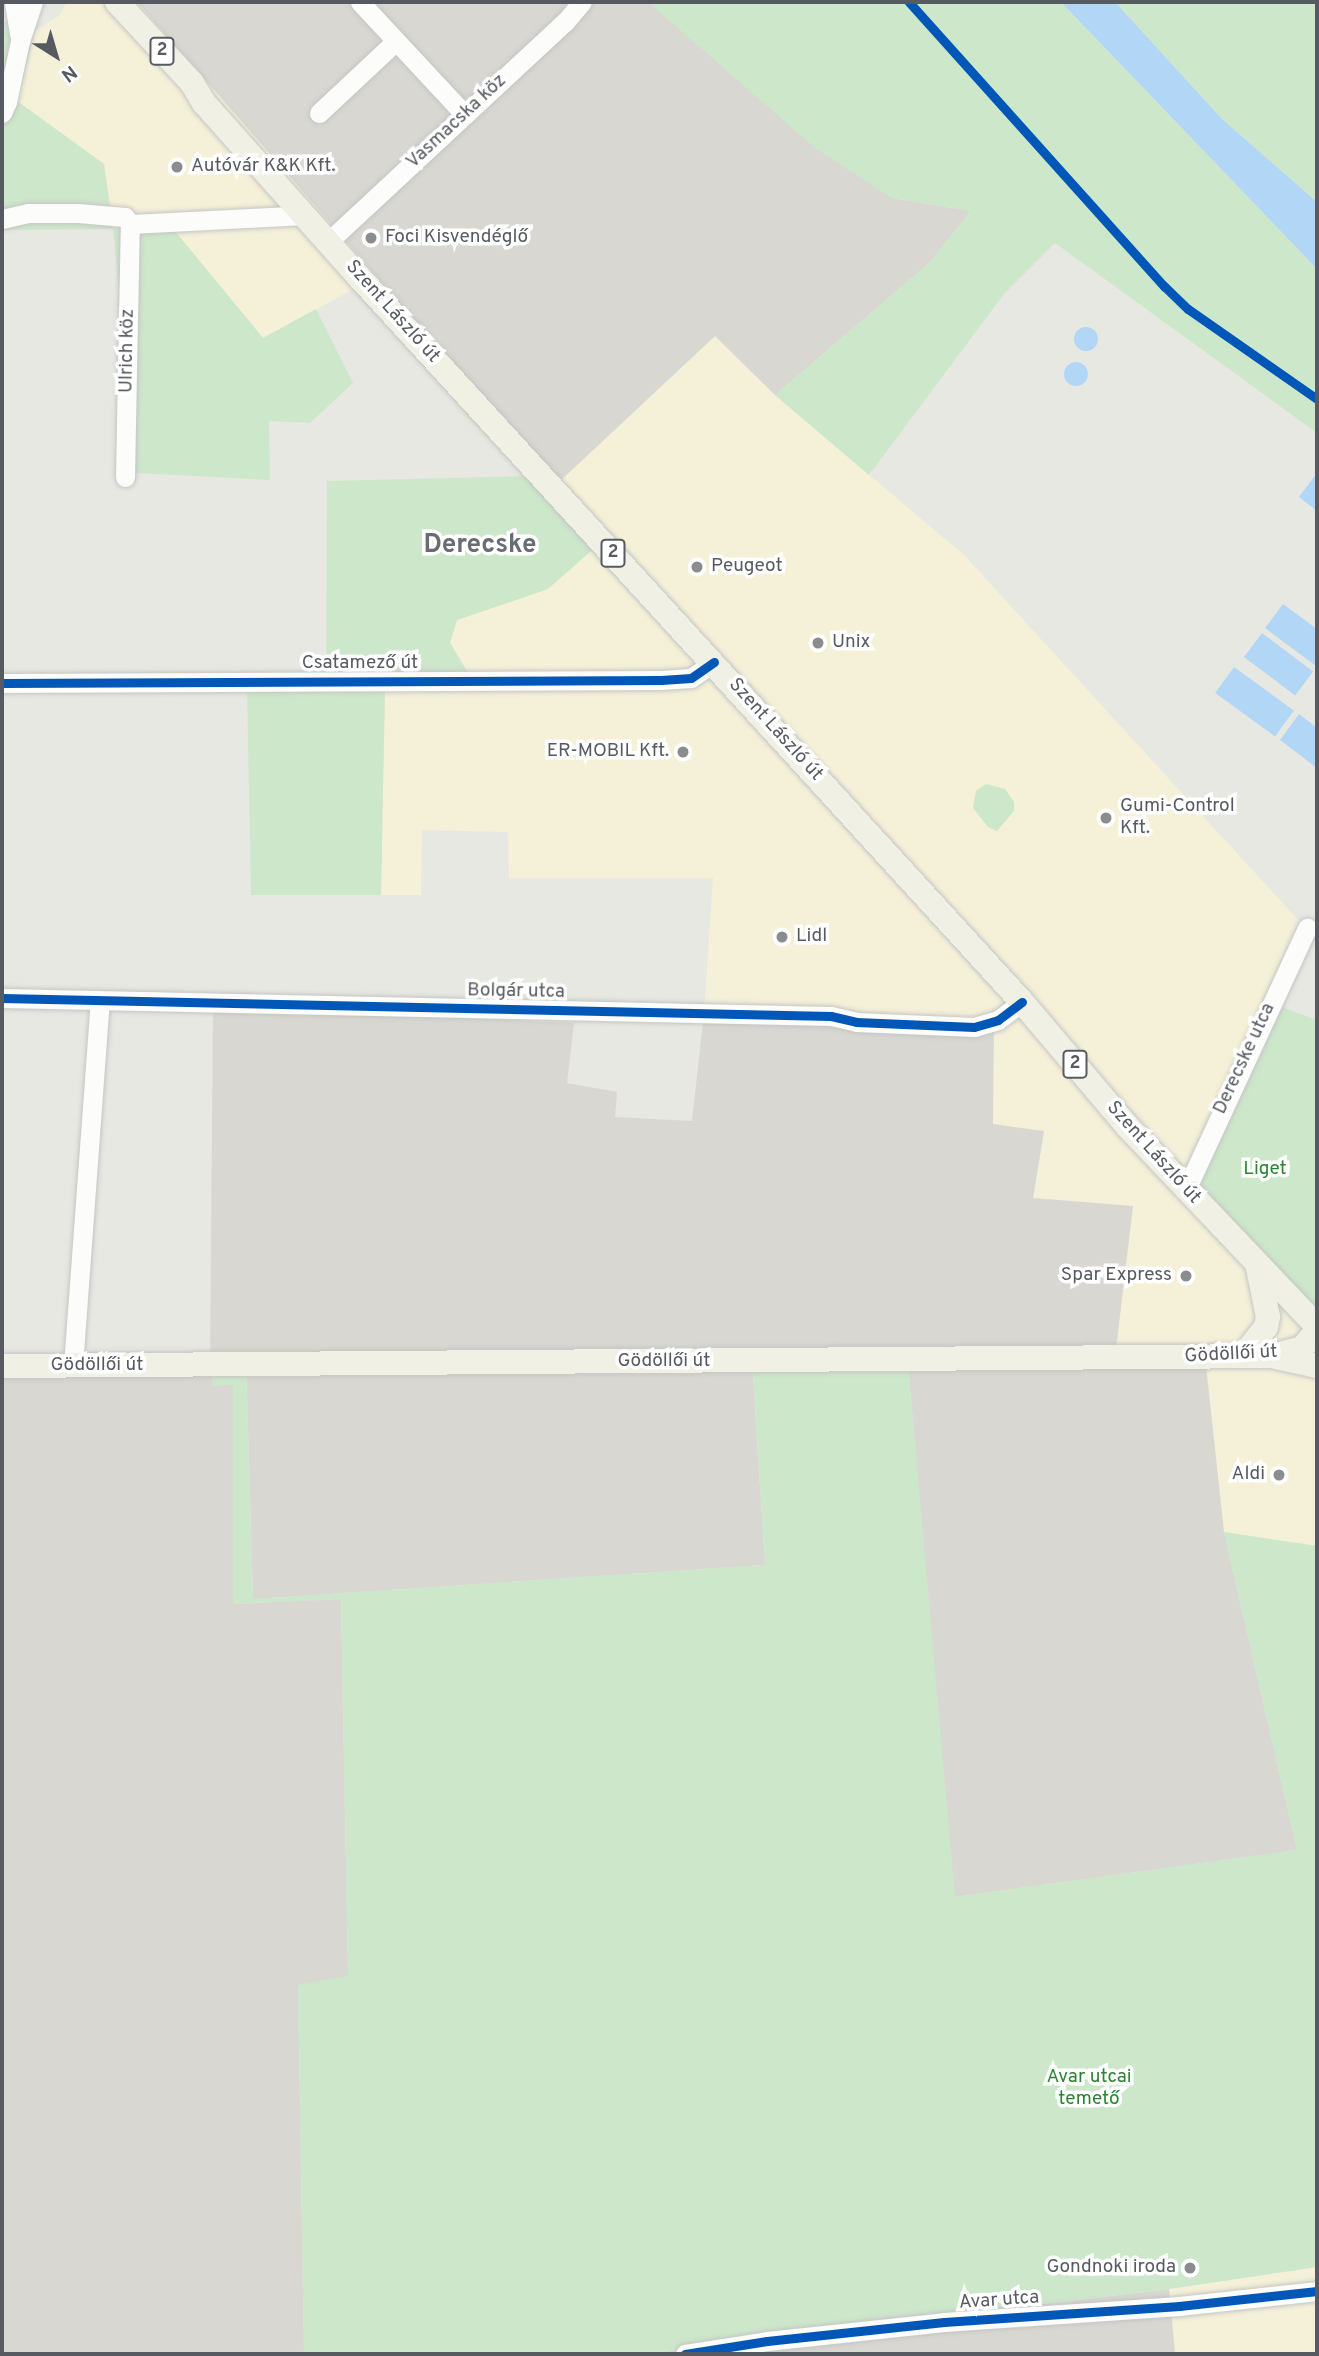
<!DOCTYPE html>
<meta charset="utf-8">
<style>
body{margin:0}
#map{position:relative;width:1319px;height:2356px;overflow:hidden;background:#e8e8e2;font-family:Overpass,sans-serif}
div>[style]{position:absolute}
.commercial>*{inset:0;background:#f5f0d8}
.industrial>*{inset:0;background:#d8d7d1}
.green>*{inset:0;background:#cde7cb}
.water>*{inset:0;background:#b2d6f6;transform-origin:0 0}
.round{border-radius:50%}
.roads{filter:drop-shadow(0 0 2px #c4c6c4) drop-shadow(0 0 2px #c4c6c4)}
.minor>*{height:19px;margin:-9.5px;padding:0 9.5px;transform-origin:9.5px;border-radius:9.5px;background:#fcfcfb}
.major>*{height:24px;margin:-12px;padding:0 12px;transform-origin:12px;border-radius:12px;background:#f1f0e5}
.cycleway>*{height:9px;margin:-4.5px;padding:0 4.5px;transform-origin:4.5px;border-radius:4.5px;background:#0057b8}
.dots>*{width:19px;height:19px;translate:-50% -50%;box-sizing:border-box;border:4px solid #fff;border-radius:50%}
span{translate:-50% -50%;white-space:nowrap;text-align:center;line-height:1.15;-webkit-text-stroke:7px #fff;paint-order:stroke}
.shield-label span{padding:2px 5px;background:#fff;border:2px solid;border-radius:5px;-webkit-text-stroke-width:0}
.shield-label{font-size:18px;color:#575b61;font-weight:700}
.street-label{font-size:19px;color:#575b61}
.poi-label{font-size:19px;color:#575b61}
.left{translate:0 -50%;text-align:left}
.right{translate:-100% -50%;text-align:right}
.park-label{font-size:19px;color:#2c8334}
.district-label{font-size:26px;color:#686d73;font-weight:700}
.frame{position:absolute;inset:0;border:4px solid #575b61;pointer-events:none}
.north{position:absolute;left:21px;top:21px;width:70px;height:70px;-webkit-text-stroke:5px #fff;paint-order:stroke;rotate:143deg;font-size:19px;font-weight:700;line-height:28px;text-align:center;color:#575b61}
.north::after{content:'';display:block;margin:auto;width:24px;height:32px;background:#575b61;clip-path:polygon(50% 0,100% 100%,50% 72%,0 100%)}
</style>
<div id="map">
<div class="commercial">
<i style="clip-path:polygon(67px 2px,140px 2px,376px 277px,263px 338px,170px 225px,113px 228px,104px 164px,17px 101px,35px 31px,60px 15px)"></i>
<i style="clip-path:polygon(715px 336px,775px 395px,965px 556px,1299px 921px,1309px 939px,1279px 1006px,1317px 1336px,1317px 1546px,1224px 1532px,1205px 1357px,1115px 1359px,1033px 1199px,1044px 1131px,993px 1125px,704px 1013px,713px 878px,509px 878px,508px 832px,422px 830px,421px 895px,381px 895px,385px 687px,476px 685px,450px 643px,457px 620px,548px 589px,549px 491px)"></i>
<i style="clip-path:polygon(1317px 2267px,1317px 2354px,1175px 2354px,1169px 2289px)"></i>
</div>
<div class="industrial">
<i style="clip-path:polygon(648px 2px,892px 198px,971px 211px,928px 264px,775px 395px,715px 336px,558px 483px,138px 3px)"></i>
<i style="clip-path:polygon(213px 1011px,294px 1011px,574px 1023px,567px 1083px,617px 1092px,615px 1117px,692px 1121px,704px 1013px,994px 1021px,993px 1124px,1044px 1131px,1033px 1198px,1133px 1206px,1115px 1358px,1205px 1357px,1224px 1532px,1297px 1850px,954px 1897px,908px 1364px,752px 1361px,765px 1565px,253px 1599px,246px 1362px,233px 1385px,233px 1604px,341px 1599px,348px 1977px,298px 1986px,304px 2354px,2px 2354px,2px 1364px,210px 1362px)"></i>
<i style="clip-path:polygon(1169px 2289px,1175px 2354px,649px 2354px,705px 2344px)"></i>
</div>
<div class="green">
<i style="clip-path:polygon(648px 2px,1061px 2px,1317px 269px,1317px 433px,1055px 243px,1004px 294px,869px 475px,775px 395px,928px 264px,971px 211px,892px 198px,815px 148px)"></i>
<i style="clip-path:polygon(1115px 2px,1317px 2px,1317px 202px,1222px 119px)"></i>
<i style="clip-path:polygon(2px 21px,35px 31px,17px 101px,104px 164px,113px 228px,170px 225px,263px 338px,316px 309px,353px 383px,310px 423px,269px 421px,270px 480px,136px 473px,113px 229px,2px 230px)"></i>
<i style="clip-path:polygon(526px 476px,598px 545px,548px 589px,457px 620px,450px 643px,476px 686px,385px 687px,381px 895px,251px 895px,247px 690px,326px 686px,327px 481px)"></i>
<i style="clip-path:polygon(986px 784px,1005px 789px,1014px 802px,1014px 811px,997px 831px,988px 827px,973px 808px,976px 791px)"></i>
<i style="clip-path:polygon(1279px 1006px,1317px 1020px,1317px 1336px,1187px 1198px)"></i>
<i style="clip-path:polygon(752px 1360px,908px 1364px,955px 1897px,1297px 1850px,1224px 1532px,1317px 1546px,1317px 2267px,1169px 2289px,705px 2344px,649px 2354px,304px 2354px,298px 1985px,348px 1976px,341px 1599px,233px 1604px,233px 1385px,213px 1386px,210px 1362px,246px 1361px,253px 1599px,765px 1565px)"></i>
</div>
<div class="water">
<i style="clip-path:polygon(1061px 2px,1115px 2px,1222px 119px,1317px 202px,1317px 269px)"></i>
<i class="round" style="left:1074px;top:327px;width:24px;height:24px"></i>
<i class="round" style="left:1064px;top:362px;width:24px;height:24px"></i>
<i style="clip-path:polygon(1317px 473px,1317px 511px,1299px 497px)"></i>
<i style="clip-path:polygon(1283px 604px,1317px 629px,1316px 666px,1265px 628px)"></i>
<i style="left:1262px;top:633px;width:64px;height:30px;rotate:37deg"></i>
<i style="left:1234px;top:667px;width:74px;height:32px;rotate:36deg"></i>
<i style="clip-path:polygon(1299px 714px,1317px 728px,1317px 768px,1280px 740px)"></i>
</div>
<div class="roads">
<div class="minor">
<i style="left:14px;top:2px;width:33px;rotate:81deg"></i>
<i style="left:360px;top:2px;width:154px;rotate:47.1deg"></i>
<i style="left:2px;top:113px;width:12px;rotate:-66deg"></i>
<i style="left:7px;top:102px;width:62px;rotate:-78deg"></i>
<i style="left:20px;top:41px;width:41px;rotate:-71.6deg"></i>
<i style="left:319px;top:113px;width:105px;rotate:-43.1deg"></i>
<i style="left:2px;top:219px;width:27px;rotate:-13deg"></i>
<i style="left:28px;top:213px;width:50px"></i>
<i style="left:78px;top:213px;width:47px;rotate:4.9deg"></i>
<i style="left:125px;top:217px;width:9px;rotate:54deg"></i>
<i style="left:130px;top:224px;width:176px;rotate:-2.9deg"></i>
<i style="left:329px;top:241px;width:322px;rotate:-42.9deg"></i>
<i style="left:565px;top:22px;width:26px;rotate:-50deg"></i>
<i style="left:125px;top:477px;width:253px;rotate:-88.9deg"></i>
<i style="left:2px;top:683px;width:659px;rotate:-0.26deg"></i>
<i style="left:661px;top:680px;width:30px;rotate:-4deg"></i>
<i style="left:691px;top:678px;width:28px;rotate:-35deg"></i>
<i style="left:2px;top:998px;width:829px;rotate:1.24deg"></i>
<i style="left:831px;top:1016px;width:26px;rotate:13deg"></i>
<i style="left:856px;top:1022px;width:118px;rotate:2.4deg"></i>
<i style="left:974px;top:1027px;width:25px;rotate:-16deg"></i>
<i style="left:998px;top:1020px;width:30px;rotate:-37deg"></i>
<i style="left:1186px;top:1190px;width:289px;rotate:-65.2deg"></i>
<i style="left:73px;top:1366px;width:366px;rotate:-85.8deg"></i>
<i style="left:685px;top:2354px;width:83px;rotate:-9deg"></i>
<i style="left:767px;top:2341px;width:178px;rotate:-6.1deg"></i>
<i style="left:944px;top:2322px;width:236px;rotate:-3.9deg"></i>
<i style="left:1179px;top:2306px;width:139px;rotate:-6.2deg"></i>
</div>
<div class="major">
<i style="left:117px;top:2px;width:110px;rotate:47.2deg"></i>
<i style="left:192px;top:83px;width:23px;rotate:59deg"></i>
<i style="left:204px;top:103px;width:234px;rotate:48.3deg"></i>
<i style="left:360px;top:278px;width:981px;rotate:47.56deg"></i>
<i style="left:1022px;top:1002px;width:162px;rotate:49.7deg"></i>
<i style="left:1127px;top:1126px;width:276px;rotate:46.5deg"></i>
<i style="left:1244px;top:1355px;width:36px;rotate:-52deg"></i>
<i style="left:1266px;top:1327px;width:10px;rotate:-79deg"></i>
<i style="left:1268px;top:1317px;width:50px;rotate:-101.5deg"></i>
<i style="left:1276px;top:1357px;width:42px;rotate:12.4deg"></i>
<i style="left:2px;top:1366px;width:1270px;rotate:-0.45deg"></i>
<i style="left:1272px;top:1356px;width:31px;rotate:-15deg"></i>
<i style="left:1302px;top:1348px;width:23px;rotate:-49deg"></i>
</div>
</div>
<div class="cycleway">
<i style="left:909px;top:2px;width:382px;rotate:48.1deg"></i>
<i style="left:1164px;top:286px;width:33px;rotate:44deg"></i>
<i style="left:1188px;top:309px;width:157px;rotate:34.9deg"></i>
<i style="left:2px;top:683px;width:659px;rotate:-0.26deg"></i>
<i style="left:661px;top:680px;width:30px;rotate:-4deg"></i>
<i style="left:691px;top:678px;width:28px;rotate:-35deg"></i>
<i style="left:2px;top:998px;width:829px;rotate:1.24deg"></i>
<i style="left:831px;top:1016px;width:26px;rotate:13deg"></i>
<i style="left:856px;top:1022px;width:118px;rotate:2.4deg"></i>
<i style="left:974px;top:1027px;width:25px;rotate:-16deg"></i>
<i style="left:998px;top:1020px;width:30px;rotate:-37deg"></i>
<i style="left:685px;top:2354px;width:83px;rotate:-9deg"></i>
<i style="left:767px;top:2341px;width:178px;rotate:-6.1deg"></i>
<i style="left:944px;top:2322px;width:236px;rotate:-3.9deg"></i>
<i style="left:1179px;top:2306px;width:139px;rotate:-6.2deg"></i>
</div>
<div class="dots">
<i style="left:177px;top:167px;background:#8a8c8e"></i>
<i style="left:371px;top:238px;background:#8a8c8e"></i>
<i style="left:697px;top:567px;background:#8a8c8e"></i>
<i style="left:818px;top:643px;background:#8a8c8e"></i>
<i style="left:683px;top:752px;background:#8a8c8e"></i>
<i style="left:1106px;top:818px;background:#8a8c8e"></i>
<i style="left:782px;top:937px;background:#8a8c8e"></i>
<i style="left:1186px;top:1276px;background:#8a8c8e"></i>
<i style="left:1279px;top:1475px;background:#8a8c8e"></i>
<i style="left:1190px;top:2268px;background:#8a8c8e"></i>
</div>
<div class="shield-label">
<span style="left:162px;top:51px">2</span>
<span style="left:613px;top:553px">2</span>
<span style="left:1075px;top:1064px">2</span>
</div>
<div class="street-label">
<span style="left:457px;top:122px;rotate:-43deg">Vasmacska köz</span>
<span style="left:392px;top:312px;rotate:48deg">Szent László út</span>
<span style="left:128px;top:351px;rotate:-89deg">Ulrich köz</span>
<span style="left:360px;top:664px">Csatamező út</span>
<span style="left:775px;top:730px;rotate:48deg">Szent László út</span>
<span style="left:516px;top:992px;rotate:1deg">Bolgár utca</span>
<span style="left:1245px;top:1059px;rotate:-65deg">Derecske utca</span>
<span style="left:1153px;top:1153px;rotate:48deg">Szent László út</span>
<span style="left:1231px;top:1355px;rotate:-3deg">Gödöllői út</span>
<span style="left:664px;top:1362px">Gödöllői út</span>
<span style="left:97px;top:1366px">Gödöllői út</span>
<span style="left:999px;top:2301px;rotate:-4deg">Avar utca</span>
</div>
<div class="poi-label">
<span class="left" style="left:191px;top:167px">Autóvár K&amp;K Kft.</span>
<span class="left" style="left:385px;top:238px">Foci Kisvendéglő</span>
<span class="left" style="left:711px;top:567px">Peugeot</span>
<span class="left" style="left:832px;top:643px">Unix</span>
<span class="right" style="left:669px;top:752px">ER-MOBIL Kft.</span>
<span class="left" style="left:1120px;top:818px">Gumi-Control<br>Kft.</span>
<span class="left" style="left:796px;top:937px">Lidl</span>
<span class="right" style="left:1172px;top:1276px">Spar Express</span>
<span class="right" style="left:1265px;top:1475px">Aldi</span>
<span class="right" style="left:1176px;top:2268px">Gondnoki iroda</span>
</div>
<div class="park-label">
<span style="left:1265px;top:1170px">Liget</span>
<span style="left:1089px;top:2089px">Avar utcai<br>temető</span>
</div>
<div class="district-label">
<span style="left:480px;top:546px">Derecske</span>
</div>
<div class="frame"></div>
<div class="north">N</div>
</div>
